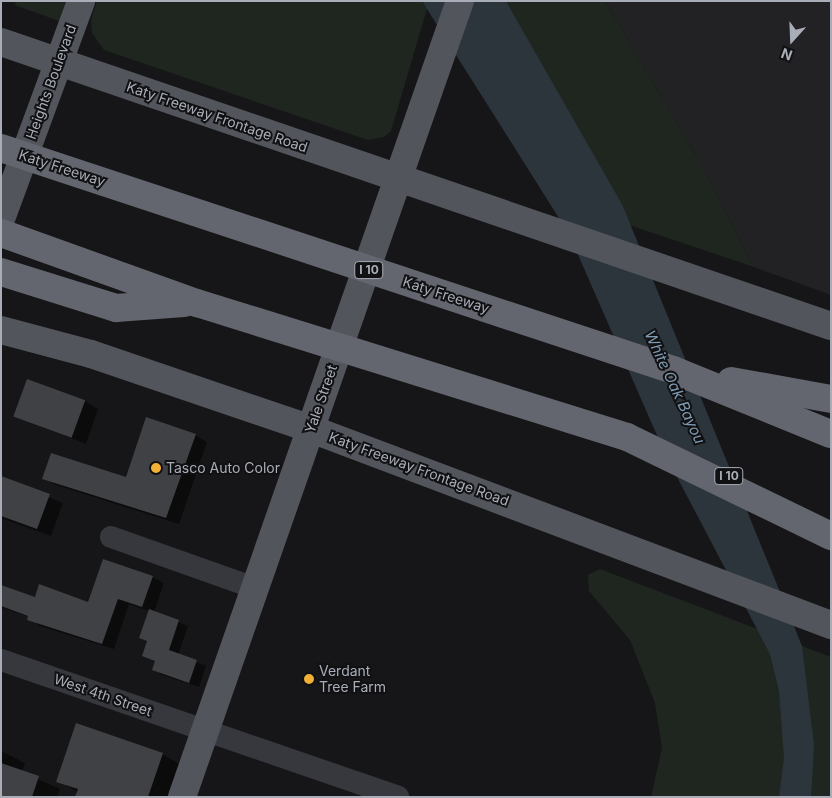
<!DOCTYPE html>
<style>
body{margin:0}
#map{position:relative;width:832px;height:798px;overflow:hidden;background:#161618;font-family:Inter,sans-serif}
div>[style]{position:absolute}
.built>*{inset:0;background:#222225}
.green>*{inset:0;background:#1e261f}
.water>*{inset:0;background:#2c353c}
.shadow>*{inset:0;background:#0007}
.building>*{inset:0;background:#404145;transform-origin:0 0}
.minor>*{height:22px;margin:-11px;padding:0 11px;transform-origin:11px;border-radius:11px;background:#37383d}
.major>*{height:28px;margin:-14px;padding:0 14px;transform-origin:14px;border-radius:14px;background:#53555c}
.highway>*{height:28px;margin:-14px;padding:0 14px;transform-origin:14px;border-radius:14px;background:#63666e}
.highway-bridge>*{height:28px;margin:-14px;padding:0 14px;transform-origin:14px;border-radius:14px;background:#63666e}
.dots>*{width:14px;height:14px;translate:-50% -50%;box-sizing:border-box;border:2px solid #111113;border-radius:50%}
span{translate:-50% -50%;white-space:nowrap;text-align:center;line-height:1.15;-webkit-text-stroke:4px #111113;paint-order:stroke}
.shield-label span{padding:1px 4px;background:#111113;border:1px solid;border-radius:4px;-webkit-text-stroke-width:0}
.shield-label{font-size:12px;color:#a8adb8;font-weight:700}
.street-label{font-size:14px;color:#a8adb8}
.poi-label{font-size:14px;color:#a8adb8}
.left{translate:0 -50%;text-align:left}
.water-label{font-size:15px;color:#7f9bb3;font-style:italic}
.frame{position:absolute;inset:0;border:2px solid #a8adb8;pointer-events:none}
.north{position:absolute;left:767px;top:15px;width:50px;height:50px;-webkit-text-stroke:4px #111113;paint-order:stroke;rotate:200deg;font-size:14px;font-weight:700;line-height:20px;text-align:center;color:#a8adb8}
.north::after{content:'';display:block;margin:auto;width:18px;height:22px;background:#a8adb8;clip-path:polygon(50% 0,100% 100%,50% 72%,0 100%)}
</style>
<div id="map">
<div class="built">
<i style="clip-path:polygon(605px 1px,831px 1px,831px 295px,754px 267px,699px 161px)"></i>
</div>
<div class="green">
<i style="clip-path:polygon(16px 1px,66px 1px,59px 21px,15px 5px)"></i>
<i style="clip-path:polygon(97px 1px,422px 1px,427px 9px,391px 131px,384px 137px,368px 140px,104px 50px,92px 33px,91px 20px)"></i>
<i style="clip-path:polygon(506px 1px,605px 1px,699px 161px,754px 267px,629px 225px,622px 204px)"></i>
<i style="clip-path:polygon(600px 569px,831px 657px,831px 797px,651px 797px,662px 748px,655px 703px,630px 640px,589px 591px,588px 575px)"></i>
</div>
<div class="water">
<i style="clip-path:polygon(422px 1px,506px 1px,622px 204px,802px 646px,814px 745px,811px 797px,779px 797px,784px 758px,779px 691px,770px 654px,666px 456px,569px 234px)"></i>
</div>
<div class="shadow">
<i style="clip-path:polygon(85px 401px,98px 409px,86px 444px,15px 416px)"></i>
<i style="clip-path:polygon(195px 435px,207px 442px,179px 524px,56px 485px,44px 478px,127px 479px)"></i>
<i style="clip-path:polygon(1px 478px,63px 503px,51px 536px,1px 518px)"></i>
<i style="clip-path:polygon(152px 577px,164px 583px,154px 612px,188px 626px,178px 655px,206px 666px,199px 687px,162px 675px,153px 669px,156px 662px,144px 655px,148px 642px,140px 637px,149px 611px,129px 604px,114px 649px,40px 626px,29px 617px,3px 608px,1px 611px,1px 586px,35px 599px,89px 603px)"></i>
<i style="clip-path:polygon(1px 751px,25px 763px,22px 772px,60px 789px,57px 797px,1px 797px)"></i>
<i style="clip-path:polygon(162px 754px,179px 764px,168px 797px,76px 797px,78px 792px,58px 781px)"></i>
</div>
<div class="building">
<i style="left:27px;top:379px;width:62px;height:40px;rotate:20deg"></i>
<i style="clip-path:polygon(146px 417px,196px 434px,166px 518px,42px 479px,51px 453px,126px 477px)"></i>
<i style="clip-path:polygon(1px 476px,50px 494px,37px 529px,1px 516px)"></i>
<i style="clip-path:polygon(103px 559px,153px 576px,142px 607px,118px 599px,102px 644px,27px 620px,28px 616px,1px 606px,1px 585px,35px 597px,39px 584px,88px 602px)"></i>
<i style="clip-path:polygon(149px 609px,179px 620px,169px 650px,197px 660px,189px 683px,152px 670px,155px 661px,142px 656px,147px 641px,139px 638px)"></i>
<i style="clip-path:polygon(76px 723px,163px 753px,148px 797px,75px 797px,78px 789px,56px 782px)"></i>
<i style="clip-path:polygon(1px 763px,39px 776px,32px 797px,1px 797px)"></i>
</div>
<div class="minor">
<i style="left:111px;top:537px;width:153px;rotate:19.5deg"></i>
<i style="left:1px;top:660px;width:420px;rotate:19deg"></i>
</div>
<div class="major">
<i style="left:1px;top:42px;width:877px;rotate:18.89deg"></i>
<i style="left:1px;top:219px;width:232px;rotate:-69.8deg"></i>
<i style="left:1px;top:330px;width:93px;rotate:14.9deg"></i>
<i style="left:91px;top:354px;width:232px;rotate:18.8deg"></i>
<i style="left:311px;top:429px;width:556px;rotate:20.65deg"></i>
<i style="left:182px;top:797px;width:843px;rotate:-70.75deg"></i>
</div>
<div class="highway">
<i style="left:1px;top:233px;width:208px;rotate:19.7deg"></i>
<i style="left:1px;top:272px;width:121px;rotate:17.4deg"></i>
<i style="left:116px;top:308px;width:68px;rotate:-4.2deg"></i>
<i style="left:673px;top:370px;width:170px;rotate:22.1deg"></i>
<i style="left:731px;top:381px;width:102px;rotate:10.2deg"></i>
<i style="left:627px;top:437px;width:227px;rotate:25.9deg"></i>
</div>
<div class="highway-bridge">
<i style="left:1px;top:148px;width:708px;rotate:18.28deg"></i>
<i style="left:197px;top:303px;width:450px;rotate:17.3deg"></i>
</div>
<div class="dots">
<i style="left:156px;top:468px;background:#f2b134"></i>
<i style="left:309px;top:679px;background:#f2b134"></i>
</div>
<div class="shield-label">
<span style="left:369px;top:270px">I 10</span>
<span style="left:729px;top:476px">I 10</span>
</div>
<div class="street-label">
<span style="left:51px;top:82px;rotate:-70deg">Heights Boulevard</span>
<span style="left:217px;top:117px;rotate:19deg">Katy Freeway Frontage Road</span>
<span style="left:62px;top:168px;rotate:18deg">Katy Freeway</span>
<span style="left:446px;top:295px;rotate:18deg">Katy Freeway</span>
<span style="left:321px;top:399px;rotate:-71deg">Yale Street</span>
<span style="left:419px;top:469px;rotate:20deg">Katy Freeway Frontage Road</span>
<span style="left:103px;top:695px;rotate:19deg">West 4th Street</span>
</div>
<div class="poi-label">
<span class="left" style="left:166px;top:468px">Tasco Auto Color</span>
<span class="left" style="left:319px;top:679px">Verdant<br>Tree Farm</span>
</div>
<div class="water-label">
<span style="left:675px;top:387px;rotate:65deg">White Oak Bayou</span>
</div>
<div class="frame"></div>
<div class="north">N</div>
</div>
